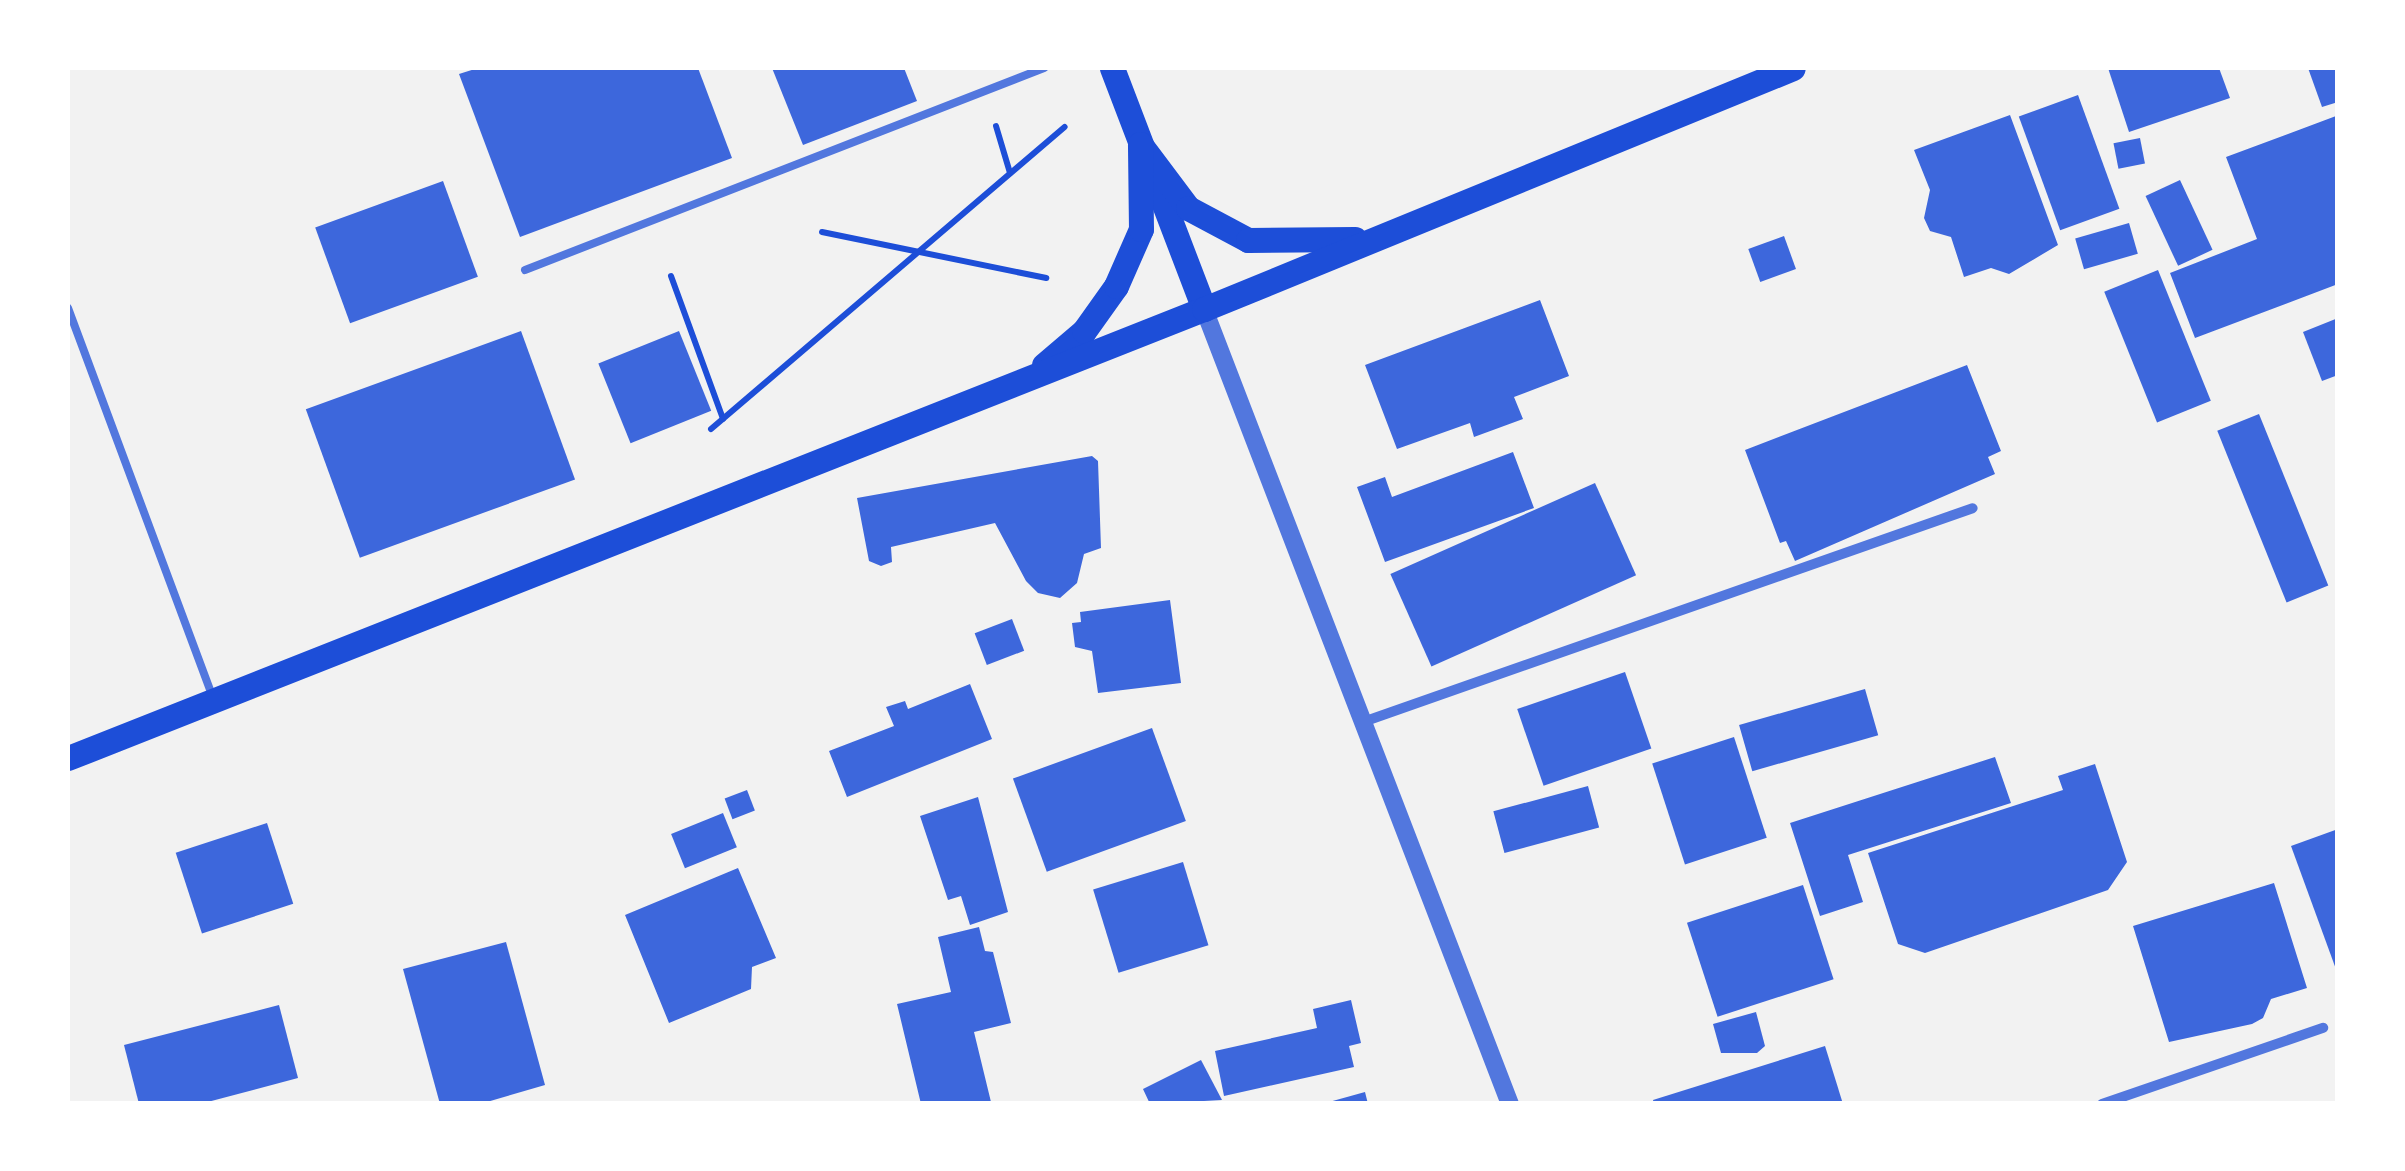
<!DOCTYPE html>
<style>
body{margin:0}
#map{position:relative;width:2405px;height:1171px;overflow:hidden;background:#f2f2f2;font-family:Montserrat,sans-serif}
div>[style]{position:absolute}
.building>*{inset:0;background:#3d67dc;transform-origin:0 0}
.path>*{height:6px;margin:-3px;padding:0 3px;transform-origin:3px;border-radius:3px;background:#1d4ed8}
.service>*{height:8px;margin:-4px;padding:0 4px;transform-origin:4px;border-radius:4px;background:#5277de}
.minor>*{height:10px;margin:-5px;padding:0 5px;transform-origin:5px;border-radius:5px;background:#5277de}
.tertiary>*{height:18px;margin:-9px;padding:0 9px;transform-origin:9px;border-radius:9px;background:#5277de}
.primary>*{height:25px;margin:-12.5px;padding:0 12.5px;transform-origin:12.5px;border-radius:12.5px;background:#1d4ed8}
span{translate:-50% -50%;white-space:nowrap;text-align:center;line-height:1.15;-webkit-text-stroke:8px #fff;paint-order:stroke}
.frame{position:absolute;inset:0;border:70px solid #fff;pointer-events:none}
</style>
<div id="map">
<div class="building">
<i style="clip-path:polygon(478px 68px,698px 68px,732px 158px,520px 237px,459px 74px)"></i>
<i style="clip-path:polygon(772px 68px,904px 68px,917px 101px,803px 145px)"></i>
<i style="clip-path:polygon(2108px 68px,2219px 68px,2230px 98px,2129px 132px)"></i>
<i style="clip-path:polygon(2308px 68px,2338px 68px,2338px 102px,2322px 107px)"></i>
<i style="left:2078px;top:95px;width:121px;height:63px;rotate:70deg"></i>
<i style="clip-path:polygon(2010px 115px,2058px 245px,2009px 274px,1991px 268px,1964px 277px,1951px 237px,1930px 231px,1924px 218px,1930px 190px,1914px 150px)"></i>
<i style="clip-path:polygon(2336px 116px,2338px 284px,2195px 338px,2170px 273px,2257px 239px,2226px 157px)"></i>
<i style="left:2140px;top:138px;width:26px;height:27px;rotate:79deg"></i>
<i style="left:2180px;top:180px;width:77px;height:38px;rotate:65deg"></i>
<i style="left:443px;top:181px;width:102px;height:136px;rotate:70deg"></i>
<i style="left:2129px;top:223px;width:32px;height:56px;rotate:74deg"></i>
<i style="left:1784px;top:236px;width:35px;height:38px;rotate:70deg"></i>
<i style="left:2158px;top:270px;width:141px;height:58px;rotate:68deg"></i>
<i style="clip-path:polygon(1540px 300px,1569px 376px,1514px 397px,1523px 419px,1474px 437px,1470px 423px,1397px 449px,1365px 365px)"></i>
<i style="clip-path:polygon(2338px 318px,2338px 375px,2322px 381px,2303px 332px)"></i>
<i style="left:521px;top:331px;width:158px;height:229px;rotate:70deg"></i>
<i style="left:679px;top:331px;width:86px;height:87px;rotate:68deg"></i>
<i style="clip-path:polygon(1967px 365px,2001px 451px,1988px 457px,1995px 474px,1795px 561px,1786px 541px,1780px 543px,1745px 450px)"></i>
<i style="left:2259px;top:414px;width:185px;height:45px;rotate:68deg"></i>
<i style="clip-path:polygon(1513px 452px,1534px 508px,1385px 562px,1357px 487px,1385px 477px,1392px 497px)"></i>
<i style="clip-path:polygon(1092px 456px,1098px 461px,1101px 548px,1084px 554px,1077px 583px,1060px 598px,1038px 593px,1026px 581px,995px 523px,891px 547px,892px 562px,881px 566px,869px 561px,857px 498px)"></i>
<i style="left:1595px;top:483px;width:101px;height:224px;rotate:66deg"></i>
<i style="clip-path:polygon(1170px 600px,1181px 683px,1098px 693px,1092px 651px,1075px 647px,1072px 623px,1081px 622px,1080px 612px)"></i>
<i style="left:1012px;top:619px;width:34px;height:40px;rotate:69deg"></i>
<i style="left:1625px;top:672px;width:81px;height:114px;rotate:71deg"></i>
<i style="clip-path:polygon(970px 684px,992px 739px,847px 797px,829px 751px,894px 726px,886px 707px,905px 701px,908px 709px)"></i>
<i style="left:1865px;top:689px;width:48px;height:131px;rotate:74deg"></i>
<i style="left:1152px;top:728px;width:99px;height:148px;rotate:70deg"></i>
<i style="left:1734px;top:737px;width:106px;height:86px;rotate:72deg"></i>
<i style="clip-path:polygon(1995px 757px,2011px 803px,1848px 855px,1863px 902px,1820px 916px,1790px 823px)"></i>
<i style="clip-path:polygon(2095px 764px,2127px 862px,2108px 890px,1925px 953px,1898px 944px,1868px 853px,2063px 790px,2058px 776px)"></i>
<i style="left:1588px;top:786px;width:43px;height:98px;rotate:75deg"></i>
<i style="left:747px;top:790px;width:22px;height:24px;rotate:69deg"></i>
<i style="clip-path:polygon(978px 797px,1008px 912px,970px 925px,961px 896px,948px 900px,920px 816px)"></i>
<i style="left:723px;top:813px;width:37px;height:56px;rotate:68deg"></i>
<i style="left:267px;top:823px;width:85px;height:96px;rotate:72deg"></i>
<i style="clip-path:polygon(2338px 829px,2338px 972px,2337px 972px,2291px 846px)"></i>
<i style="left:1183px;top:862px;width:87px;height:94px;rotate:73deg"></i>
<i style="clip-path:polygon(738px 868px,776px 958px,752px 967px,751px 989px,669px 1023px,625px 915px)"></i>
<i style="clip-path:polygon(2274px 883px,2307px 988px,2271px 999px,2263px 1018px,2252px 1024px,2169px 1042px,2133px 926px)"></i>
<i style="left:1803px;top:885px;width:99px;height:122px;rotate:72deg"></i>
<i style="clip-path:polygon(979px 927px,985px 951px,993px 952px,1011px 1023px,974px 1032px,991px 1102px,921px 1104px,897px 1004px,951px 992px,938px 937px)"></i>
<i style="clip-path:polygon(506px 942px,545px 1085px,480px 1104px,440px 1104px,403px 969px)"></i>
<i style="clip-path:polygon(1351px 1000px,1361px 1043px,1349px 1046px,1354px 1067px,1224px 1096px,1215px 1051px,1317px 1028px,1313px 1009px)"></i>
<i style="clip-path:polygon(279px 1005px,298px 1078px,200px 1104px,139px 1104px,124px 1045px)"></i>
<i style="clip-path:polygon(1756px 1012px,1765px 1046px,1757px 1053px,1721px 1053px,1713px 1024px)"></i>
<i style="clip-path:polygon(1825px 1046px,1843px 1104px,1654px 1104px,1653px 1100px)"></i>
<i style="clip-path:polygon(1201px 1060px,1222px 1100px,1150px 1104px,1143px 1089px)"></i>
<i style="clip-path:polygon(1365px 1092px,1368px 1104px,1329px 1104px,1329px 1102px)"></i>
</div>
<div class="path">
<i style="left:996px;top:126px;width:49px;rotate:73.4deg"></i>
<i style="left:822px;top:232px;width:229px;rotate:11.6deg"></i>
<i style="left:671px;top:276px;width:152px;rotate:70deg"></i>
<i style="left:711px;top:429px;width:465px;rotate:-40.5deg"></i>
</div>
<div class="service">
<i style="left:525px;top:270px;width:557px;rotate:-21.27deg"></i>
<i style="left:68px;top:308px;width:415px;rotate:69.6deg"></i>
</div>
<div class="minor">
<i style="left:1363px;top:722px;width:646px;rotate:-19.33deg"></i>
<i style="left:2102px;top:1104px;width:234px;rotate:-19deg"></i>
</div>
<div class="tertiary">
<i style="left:1204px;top:309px;width:852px;rotate:68.95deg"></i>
</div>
<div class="primary">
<i style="left:1112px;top:68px;width:258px;rotate:69.1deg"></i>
<i style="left:1140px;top:144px;width:80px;rotate:53.1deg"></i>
<i style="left:1188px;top:208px;width:68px;rotate:28.1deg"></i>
<i style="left:1248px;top:240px;width:107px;rotate:-0.5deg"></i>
<i style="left:1044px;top:365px;width:52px;rotate:-40.4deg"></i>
<i style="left:1084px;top:331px;width:55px;rotate:-54.6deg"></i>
<i style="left:1116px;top:286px;width:62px;rotate:-66.3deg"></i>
<i style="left:1141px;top:229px;width:85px;rotate:-90.7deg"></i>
<i style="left:68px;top:758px;width:1222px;rotate:-21.57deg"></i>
<i style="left:1204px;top:309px;width:636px;rotate:-22.25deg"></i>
</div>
<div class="frame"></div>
</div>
